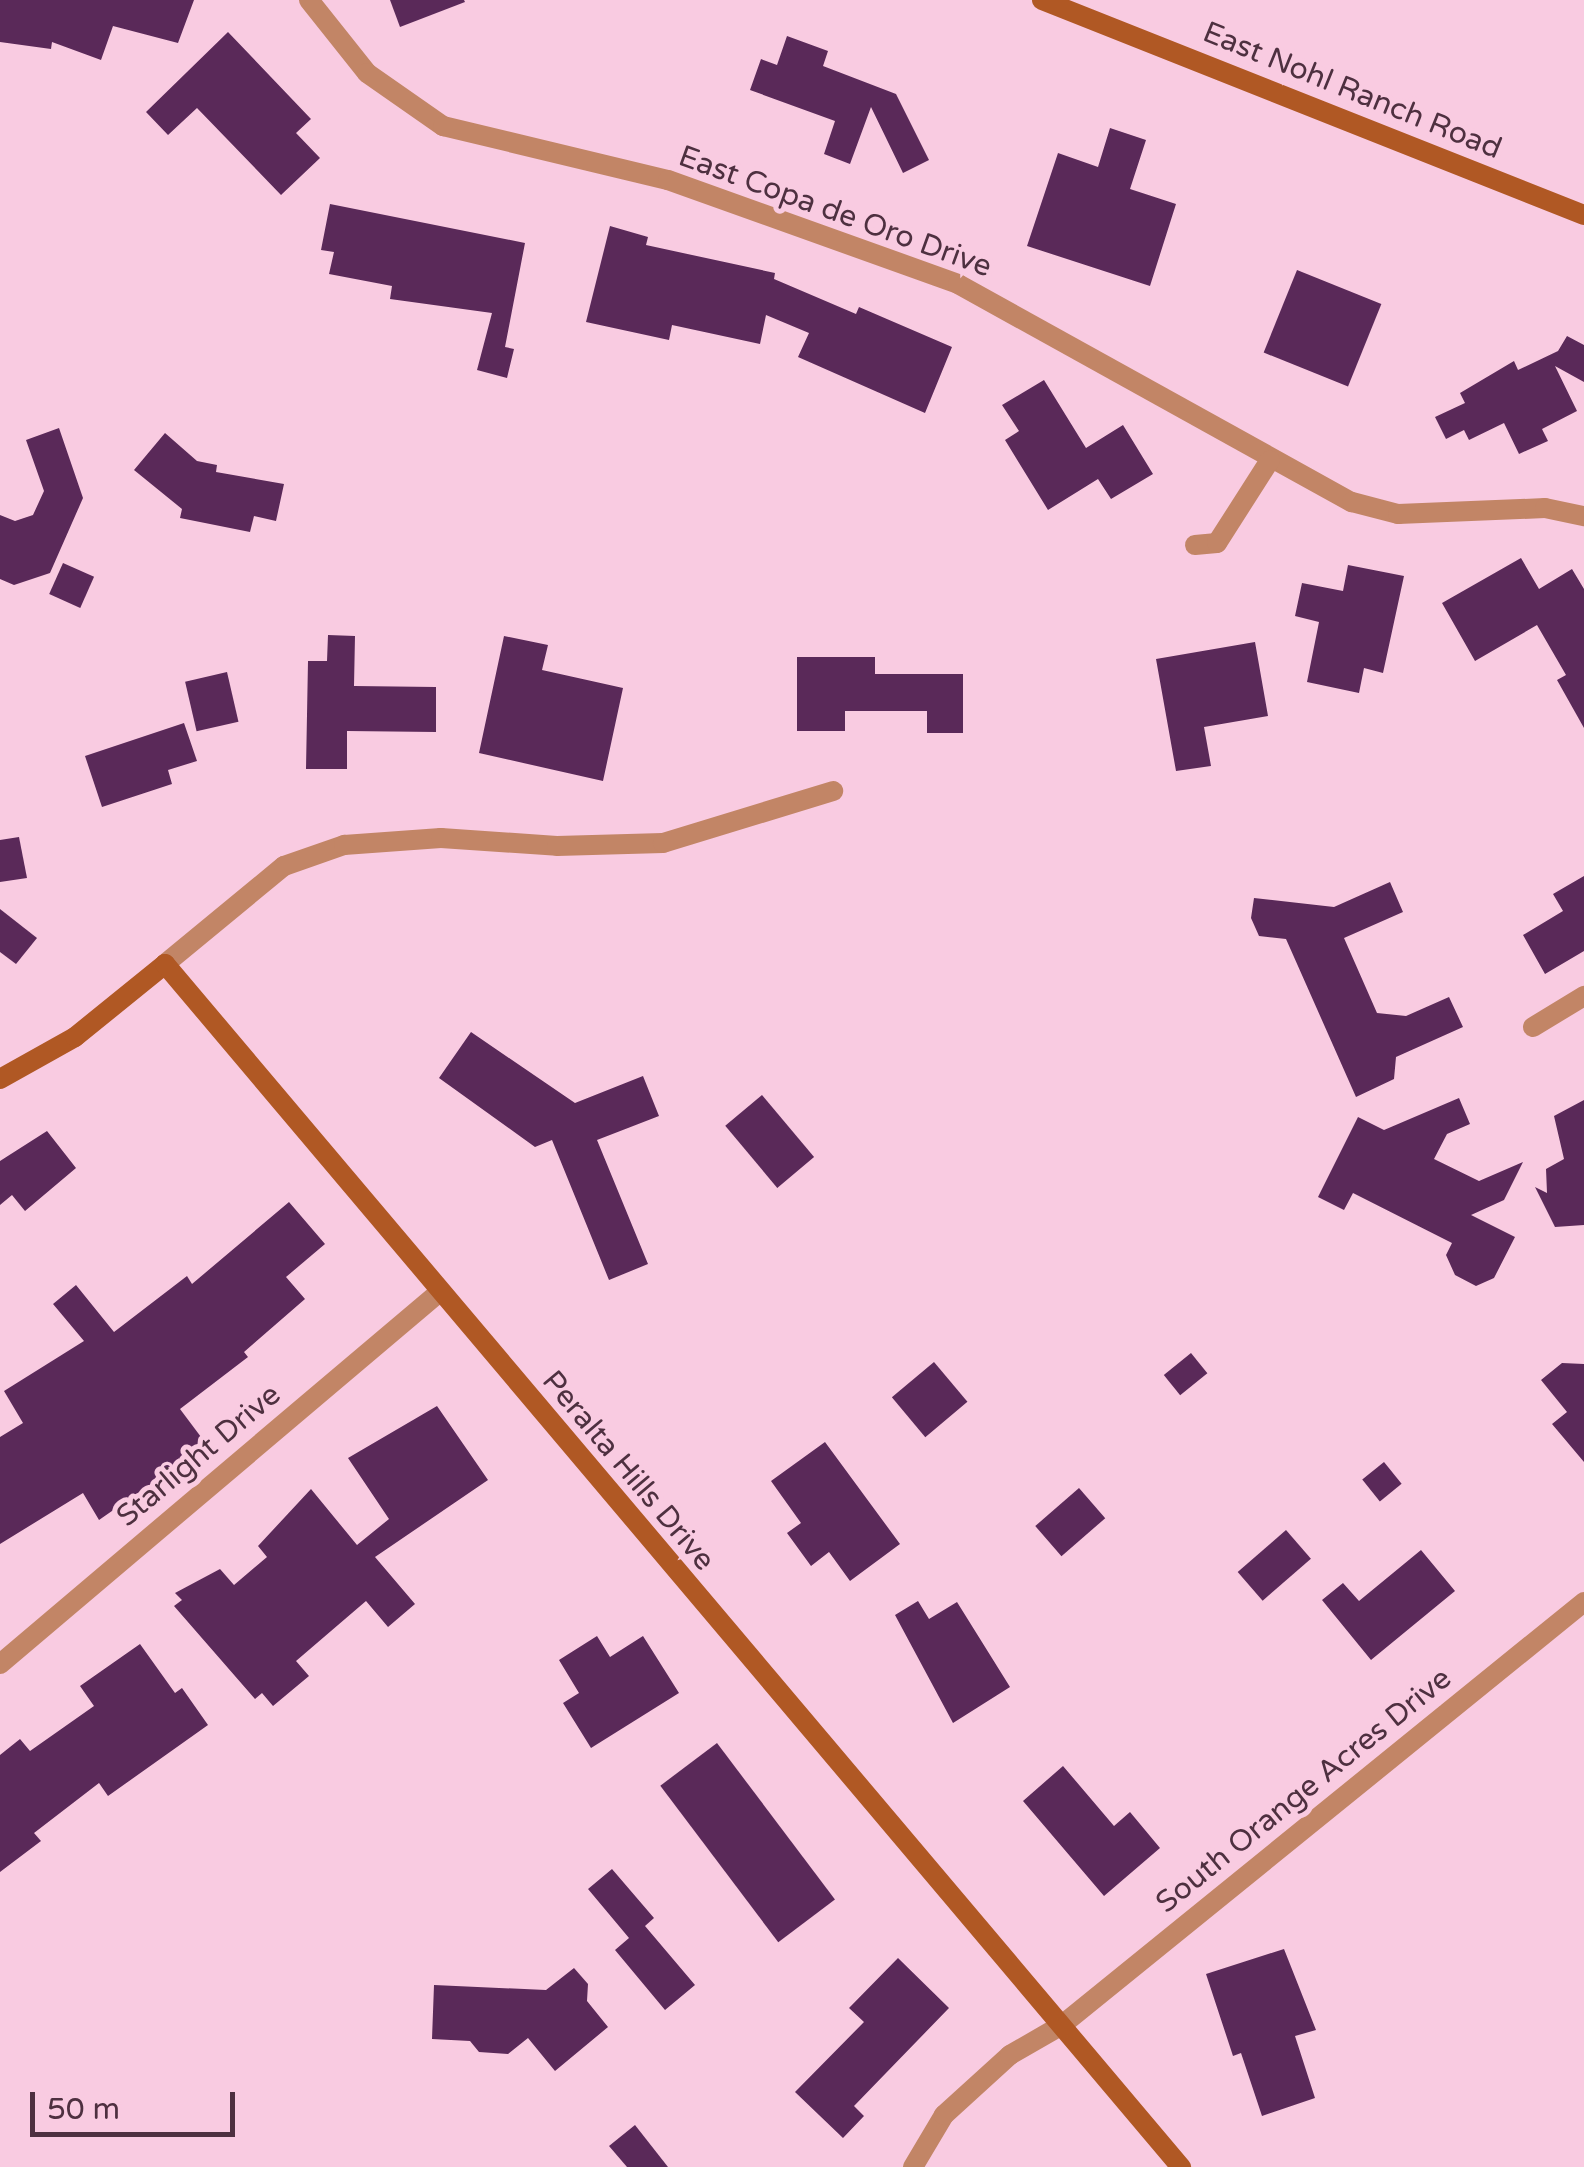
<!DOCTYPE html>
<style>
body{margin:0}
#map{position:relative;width:1584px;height:2167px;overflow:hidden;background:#f9cbe1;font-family:"Varela Round",sans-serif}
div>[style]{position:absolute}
.building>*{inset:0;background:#5a2959;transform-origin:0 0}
.street>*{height:20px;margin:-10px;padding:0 10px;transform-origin:10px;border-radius:10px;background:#c28566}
.secondary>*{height:20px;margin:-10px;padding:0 10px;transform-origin:10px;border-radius:10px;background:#b05824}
span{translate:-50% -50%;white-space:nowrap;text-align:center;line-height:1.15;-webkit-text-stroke:10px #f9cbe1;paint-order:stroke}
.street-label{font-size:30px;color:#4e3040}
.scale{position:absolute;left:30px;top:2092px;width:205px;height:45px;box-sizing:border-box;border:5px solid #4e3040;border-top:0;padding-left:12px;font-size:30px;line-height:35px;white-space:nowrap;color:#4e3040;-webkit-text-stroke:8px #f9cbe1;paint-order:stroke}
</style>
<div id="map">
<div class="building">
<i style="clip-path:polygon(0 0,194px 0,178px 43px,113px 26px,101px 60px,52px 42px,51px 49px,0 42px)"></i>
<i style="clip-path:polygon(390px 0,464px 0,465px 2px,400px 27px)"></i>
<i style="clip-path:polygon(228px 32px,311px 119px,296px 133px,320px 158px,281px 195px,197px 108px,168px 135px,146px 112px)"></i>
<i style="clip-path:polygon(787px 36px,828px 51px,823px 66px,896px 94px,929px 160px,903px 173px,871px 107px,850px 164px,824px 154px,835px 121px,750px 90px,761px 59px,777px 65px)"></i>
<i style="clip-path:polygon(1110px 128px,1146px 140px,1130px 189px,1176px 204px,1150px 286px,1027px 246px,1058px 153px,1098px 167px)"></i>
<i style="clip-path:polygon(330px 204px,525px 243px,505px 347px,514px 349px,507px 378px,477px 370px,492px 313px,390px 299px,392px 286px,329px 274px,334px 252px,321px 250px)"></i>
<i style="clip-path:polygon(610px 226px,648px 237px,646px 245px,775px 273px,774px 279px,856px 314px,859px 307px,952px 347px,925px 413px,798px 357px,809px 333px,766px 315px,760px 344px,672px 325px,669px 340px,586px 322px)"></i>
<i style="left:1297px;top:270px;width:91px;height:89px;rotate:22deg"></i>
<i style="clip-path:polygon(1567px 336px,1584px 345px,1584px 382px,1555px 366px,1577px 411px,1542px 429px,1548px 441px,1519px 454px,1504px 423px,1469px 440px,1464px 430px,1446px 439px,1435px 417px,1465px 403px,1460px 393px,1514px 361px,1518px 370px,1558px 351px)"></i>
<i style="clip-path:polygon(1044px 380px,1086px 448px,1123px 425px,1153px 474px,1111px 499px,1098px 479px,1048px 510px,1005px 440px,1019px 431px,1002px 405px)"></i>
<i style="clip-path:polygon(59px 428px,83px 498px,50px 573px,14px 585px,0 579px,0 515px,15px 521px,33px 515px,44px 491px,26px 440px)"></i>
<i style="clip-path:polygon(165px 433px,197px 461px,217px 465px,216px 472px,284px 484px,276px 521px,254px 516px,250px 532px,180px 518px,182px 509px,134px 470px)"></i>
<i style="clip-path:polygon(1521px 558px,1539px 589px,1572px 569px,1584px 589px,1584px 728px,1557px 680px,1566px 675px,1537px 625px,1475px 661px,1442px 603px)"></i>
<i style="left:63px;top:563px;width:34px;height:34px;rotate:24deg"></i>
<i style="clip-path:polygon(1348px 565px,1404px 576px,1383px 673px,1364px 668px,1359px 693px,1307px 682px,1319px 622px,1295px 616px,1302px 583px,1343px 591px)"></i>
<i style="clip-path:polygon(328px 635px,355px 636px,354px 686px,436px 687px,436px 732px,347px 731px,347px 769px,306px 769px,308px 661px,327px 661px)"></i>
<i style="clip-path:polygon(504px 636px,548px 645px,542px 670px,623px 688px,603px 781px,479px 753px)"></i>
<i style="clip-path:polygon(1255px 642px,1268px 716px,1204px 727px,1211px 766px,1176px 771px,1156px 659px)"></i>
<i style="clip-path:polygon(797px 657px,875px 657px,875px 674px,963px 674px,963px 733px,927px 733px,927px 711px,845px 711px,845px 731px,797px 731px)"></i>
<i style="left:227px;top:672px;width:51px;height:43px;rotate:77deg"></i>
<i style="clip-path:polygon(184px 723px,197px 761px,168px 770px,172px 784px,102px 807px,85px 756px)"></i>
<i style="clip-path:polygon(19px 837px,27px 878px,0 882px,0 840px)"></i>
<i style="clip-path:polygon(1584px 876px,1584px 951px,1545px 974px,1523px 935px,1563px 911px,1553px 894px)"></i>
<i style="clip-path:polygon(1390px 882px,1403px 912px,1344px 938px,1377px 1013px,1406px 1016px,1449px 997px,1463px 1027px,1396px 1057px,1394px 1079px,1356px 1097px,1286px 939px,1259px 936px,1251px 918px,1254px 898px,1334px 907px)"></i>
<i style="clip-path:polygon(0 909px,37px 938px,16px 964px,0 952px)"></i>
<i style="clip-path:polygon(471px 1032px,575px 1103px,643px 1076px,659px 1116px,597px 1140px,648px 1264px,609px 1280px,552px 1140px,535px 1147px,439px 1078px)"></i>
<i style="left:762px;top:1095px;width:81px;height:48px;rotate:50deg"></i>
<i style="clip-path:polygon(1459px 1098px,1470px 1124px,1447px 1134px,1434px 1159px,1479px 1181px,1523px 1162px,1504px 1200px,1471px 1215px,1515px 1237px,1494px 1278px,1476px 1286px,1455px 1275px,1446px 1255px,1452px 1243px,1353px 1193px,1344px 1210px,1318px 1197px,1358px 1117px,1384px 1130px)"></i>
<i style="clip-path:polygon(1584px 1100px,1584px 1225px,1555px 1227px,1535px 1187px,1547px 1193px,1546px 1169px,1564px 1159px,1554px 1116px)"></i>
<i style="clip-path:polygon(47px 1131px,76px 1168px,25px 1211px,12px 1195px,0 1205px,0 1161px)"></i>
<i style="clip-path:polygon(289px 1202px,325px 1244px,286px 1277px,305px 1299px,244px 1352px,248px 1357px,180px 1409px,207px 1445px,99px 1520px,83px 1493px,0 1544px,0 1437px,23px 1423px,4px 1391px,84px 1341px,53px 1304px,76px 1285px,114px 1332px,187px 1276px,192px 1284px)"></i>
<i style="left:1191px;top:1353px;width:26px;height:35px;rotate:51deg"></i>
<i style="left:934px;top:1362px;width:52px;height:55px;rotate:50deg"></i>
<i style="clip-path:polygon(1562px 1363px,1584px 1364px,1584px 1462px,1552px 1424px,1567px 1412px,1541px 1380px)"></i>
<i style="clip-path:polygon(437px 1406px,488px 1480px,375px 1557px,415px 1604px,388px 1627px,366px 1601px,296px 1661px,309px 1676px,273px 1706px,262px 1693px,255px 1699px,174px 1606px,182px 1600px,175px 1593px,220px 1569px,234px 1585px,267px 1557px,258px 1546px,311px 1489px,357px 1545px,389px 1519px,348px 1458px)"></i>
<i style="clip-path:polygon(825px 1442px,900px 1544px,850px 1581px,829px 1552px,811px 1566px,787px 1533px,801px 1523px,771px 1481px)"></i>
<i style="left:1384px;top:1462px;width:28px;height:28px;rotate:51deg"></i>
<i style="left:1079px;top:1488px;width:40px;height:58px;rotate:49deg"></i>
<i style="left:1286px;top:1530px;width:38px;height:64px;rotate:49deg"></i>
<i style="clip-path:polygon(1421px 1550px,1455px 1591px,1371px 1660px,1322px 1600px,1343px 1583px,1359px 1601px)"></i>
<i style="clip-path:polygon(918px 1601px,929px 1619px,957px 1602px,1010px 1687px,953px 1723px,895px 1615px)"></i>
<i style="clip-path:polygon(597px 1636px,610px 1657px,643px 1636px,679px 1693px,591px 1748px,563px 1703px,579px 1693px,559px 1660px)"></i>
<i style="clip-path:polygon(140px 1644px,175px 1693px,182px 1688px,208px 1725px,108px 1796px,99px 1783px,34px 1833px,41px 1841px,0 1872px,0 1755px,20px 1739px,30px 1751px,94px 1706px,80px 1686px)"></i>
<i style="left:717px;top:1743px;width:196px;height:71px;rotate:53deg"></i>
<i style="clip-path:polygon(1063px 1766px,1114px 1826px,1130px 1812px,1160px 1848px,1104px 1896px,1023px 1801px)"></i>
<i style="clip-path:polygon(612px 1869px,654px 1918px,645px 1926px,695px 1985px,665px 2010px,615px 1950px,629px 1938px,588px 1889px)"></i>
<i style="clip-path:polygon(1284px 1949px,1316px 2030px,1295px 2036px,1315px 2098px,1262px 2116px,1241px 2053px,1233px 2056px,1206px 1974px)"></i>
<i style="clip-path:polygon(898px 1958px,949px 2008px,854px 2106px,864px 2116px,843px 2138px,795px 2092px,864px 2022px,849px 2008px)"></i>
<i style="clip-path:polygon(574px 1968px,588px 1984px,587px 2001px,608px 2027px,555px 2071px,528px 2038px,508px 2054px,479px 2052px,470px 2041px,432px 2039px,434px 1985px,546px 1990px)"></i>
<i style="clip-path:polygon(635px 2125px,668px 2167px,627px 2167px,609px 2146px)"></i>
</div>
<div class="street">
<i style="left:309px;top:0;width:93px;rotate:51.5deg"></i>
<i style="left:367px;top:73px;width:93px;rotate:34.9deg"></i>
<i style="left:443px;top:126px;width:231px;rotate:13.5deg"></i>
<i style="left:668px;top:180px;width:308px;rotate:19.7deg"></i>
<i style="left:958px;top:284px;width:450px;rotate:29deg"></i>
<i style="left:1352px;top:502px;width:48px;rotate:14.6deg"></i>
<i style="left:1398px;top:514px;width:147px;rotate:-2.3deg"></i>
<i style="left:1545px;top:508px;width:40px;rotate:12deg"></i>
<i style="left:1195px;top:545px;width:22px;rotate:-5deg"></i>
<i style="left:1217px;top:543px;width:98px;rotate:-57.4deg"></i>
<i style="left:165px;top:964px;width:154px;rotate:-39.5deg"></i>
<i style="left:284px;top:866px;width:64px;rotate:-19.3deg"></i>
<i style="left:344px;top:845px;width:97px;rotate:-4.1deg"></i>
<i style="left:441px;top:838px;width:116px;rotate:3.9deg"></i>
<i style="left:557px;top:846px;width:106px;rotate:-1.6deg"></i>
<i style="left:663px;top:843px;width:178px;rotate:-17deg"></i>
<i style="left:1533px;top:1027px;width:60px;rotate:-31.3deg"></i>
<i style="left:0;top:1664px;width:573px;rotate:-40.25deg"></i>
<i style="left:913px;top:2167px;width:61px;rotate:-59.2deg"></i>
<i style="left:944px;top:2115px;width:89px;rotate:-42.3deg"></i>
<i style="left:1010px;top:2055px;width:60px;rotate:-30deg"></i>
<i style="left:1062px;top:2025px;width:672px;rotate:-39.02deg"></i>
</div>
<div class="secondary">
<i style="left:1042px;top:0;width:583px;rotate:21.64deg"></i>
<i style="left:0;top:1079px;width:86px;rotate:-29.2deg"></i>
<i style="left:75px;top:1037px;width:116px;rotate:-39deg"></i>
<i style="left:165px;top:964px;width:1575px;rotate:49.82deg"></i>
</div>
<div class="street-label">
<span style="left:1352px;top:91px;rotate:22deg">East Nohl Ranch Road</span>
<span style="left:835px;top:212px;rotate:20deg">East Copa de Oro Drive</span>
<span style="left:199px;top:1456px;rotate:-40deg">Starlight Drive</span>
<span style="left:628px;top:1471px;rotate:50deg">Peralta Hills Drive</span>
<span style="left:1304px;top:1791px;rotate:-39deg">South Orange Acres Drive</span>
</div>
<div class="scale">50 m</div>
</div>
